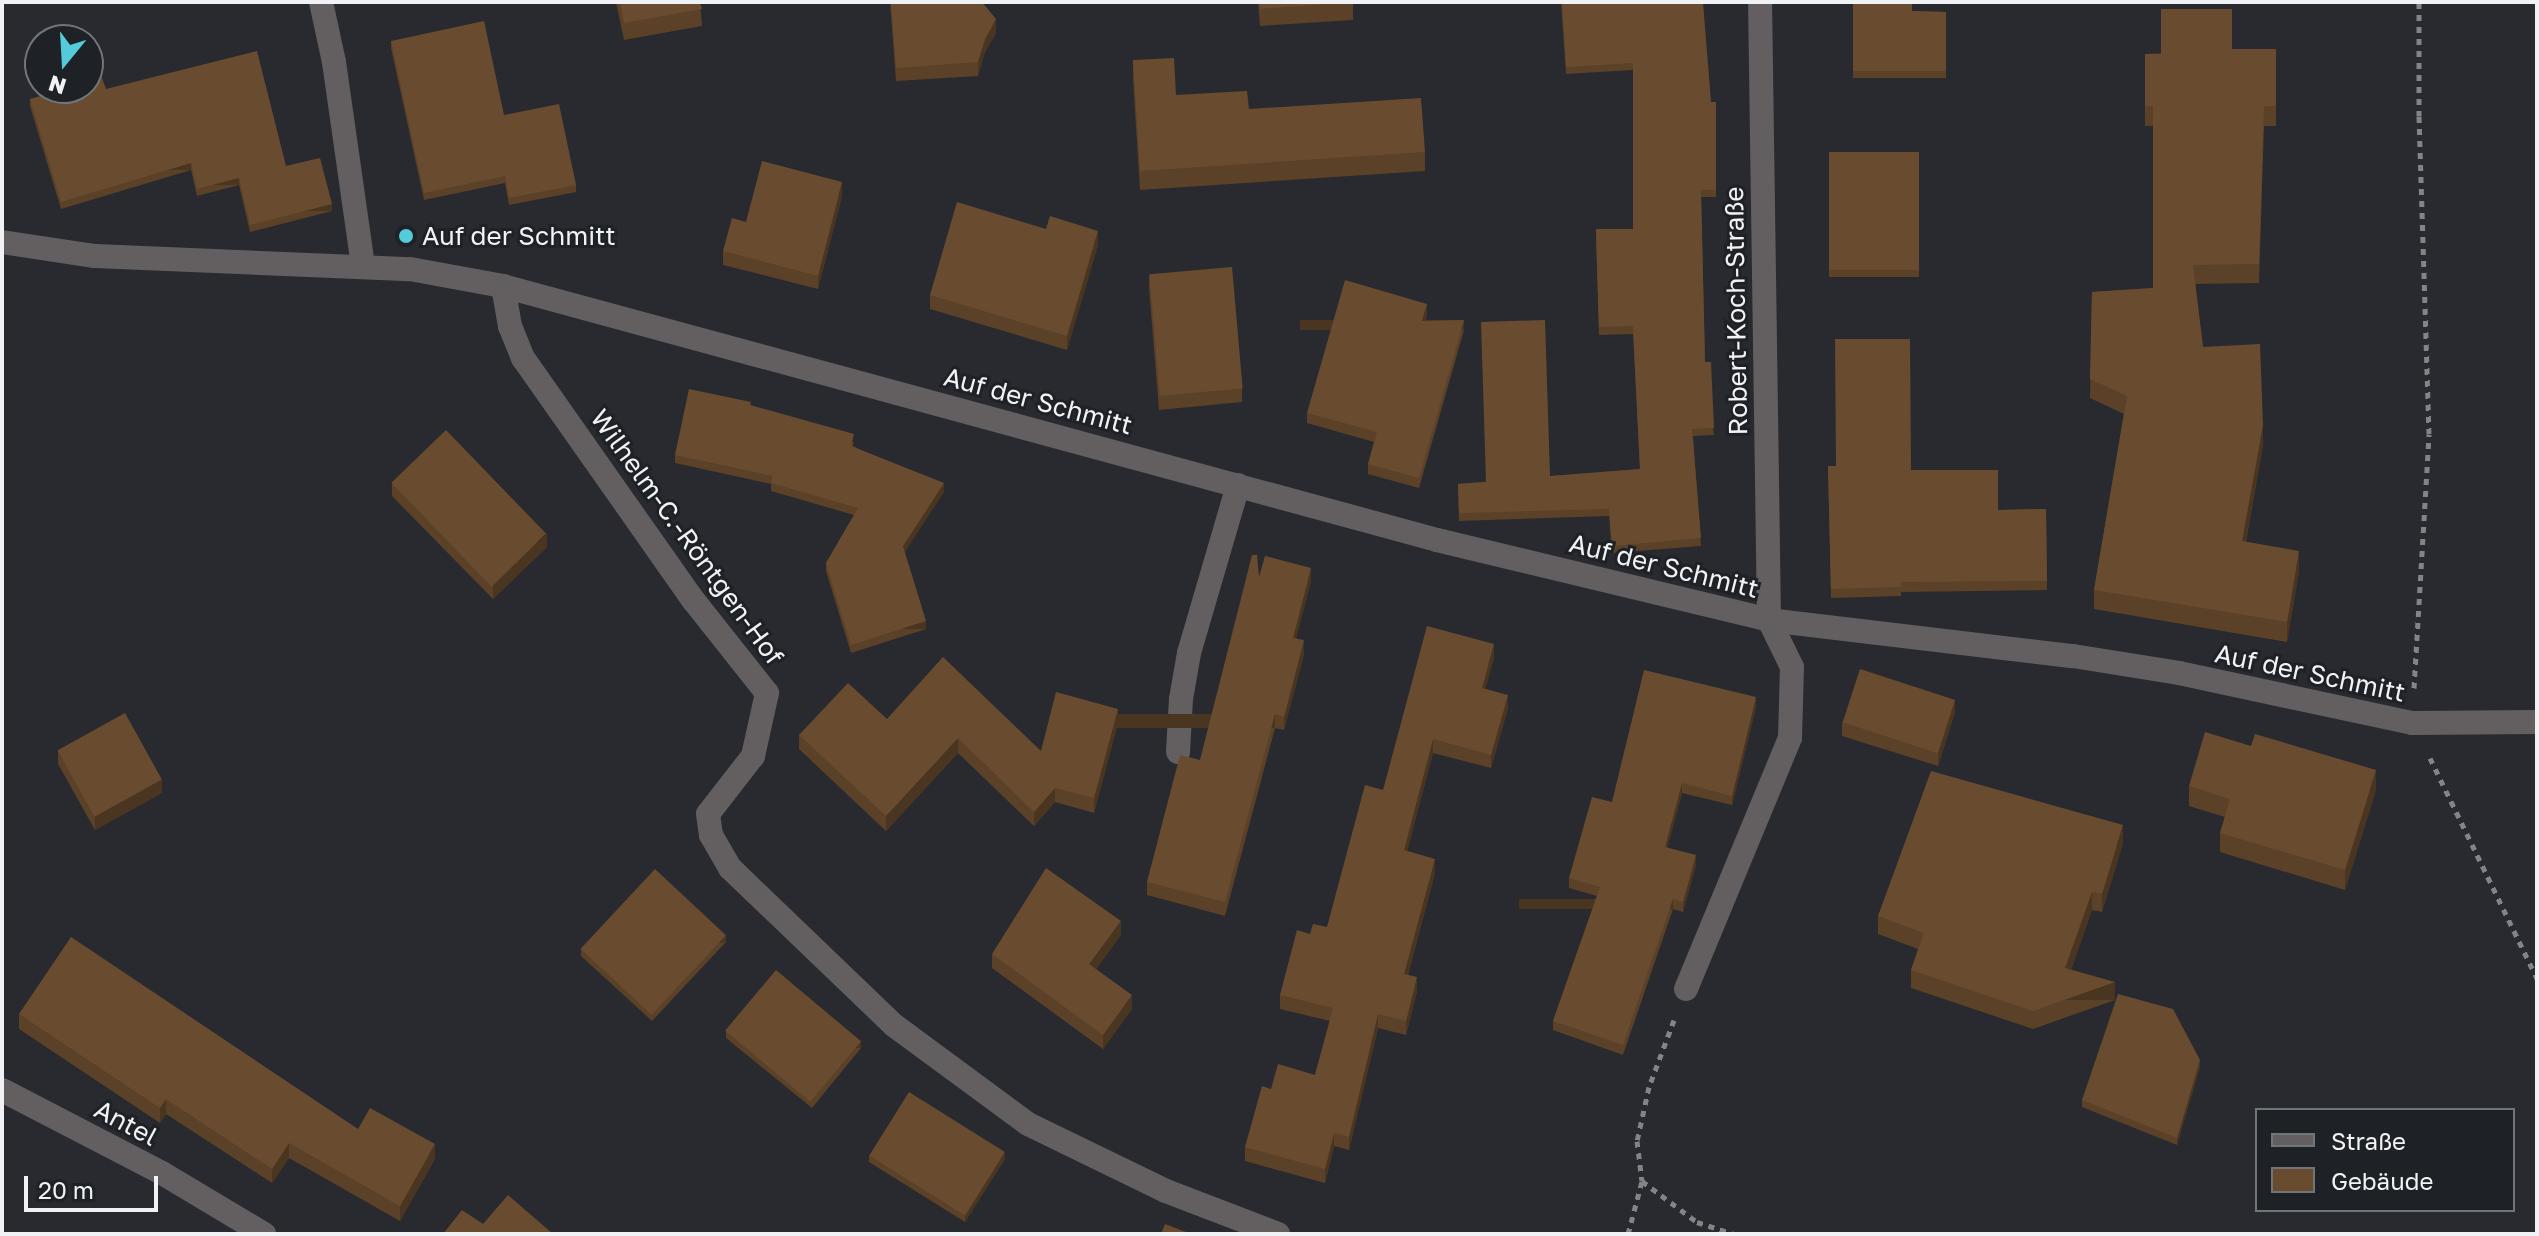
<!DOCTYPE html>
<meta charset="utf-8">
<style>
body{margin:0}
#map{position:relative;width:2539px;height:1236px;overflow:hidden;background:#282a2f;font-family:"Golos Text",sans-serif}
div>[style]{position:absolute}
.path>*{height:5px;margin-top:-2.5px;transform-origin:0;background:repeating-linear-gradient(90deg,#828488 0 6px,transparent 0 12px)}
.lane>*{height:24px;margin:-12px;padding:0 12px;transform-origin:12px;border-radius:12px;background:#635f60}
.street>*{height:24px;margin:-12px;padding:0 12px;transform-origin:12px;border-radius:12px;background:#635f60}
.wall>*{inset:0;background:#5a4128;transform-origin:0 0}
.shaded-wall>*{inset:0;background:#4a3521;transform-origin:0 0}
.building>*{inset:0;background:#694c2f;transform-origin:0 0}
.dots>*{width:22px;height:22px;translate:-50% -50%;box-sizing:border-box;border:4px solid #1e2125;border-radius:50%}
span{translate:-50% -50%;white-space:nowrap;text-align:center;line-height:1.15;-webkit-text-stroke:6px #1e2125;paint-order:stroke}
.poi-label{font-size:26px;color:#f0f2f5}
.left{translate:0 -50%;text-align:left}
.street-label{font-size:26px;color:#f0f2f5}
.frame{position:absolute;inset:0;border:4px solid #f0f2f5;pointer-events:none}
.legend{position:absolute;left:2255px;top:1108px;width:260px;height:104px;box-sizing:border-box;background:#1e2125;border:2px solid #727578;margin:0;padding:10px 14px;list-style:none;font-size:24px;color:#f0f2f5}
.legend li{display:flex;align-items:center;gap:16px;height:40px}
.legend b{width:40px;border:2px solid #727578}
.north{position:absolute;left:24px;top:24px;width:80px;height:80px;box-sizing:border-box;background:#1e2125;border:2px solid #727578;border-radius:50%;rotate:198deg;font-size:22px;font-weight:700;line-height:32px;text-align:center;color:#f0f2f5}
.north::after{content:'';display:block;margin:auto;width:28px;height:36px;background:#53cbdb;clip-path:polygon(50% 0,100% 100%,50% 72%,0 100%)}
.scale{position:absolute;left:24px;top:1176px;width:134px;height:36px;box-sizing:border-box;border:4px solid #f0f2f5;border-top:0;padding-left:10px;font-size:24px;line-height:28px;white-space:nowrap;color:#f0f2f5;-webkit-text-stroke:6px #1e2125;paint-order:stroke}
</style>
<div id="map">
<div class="path">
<i style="left:2414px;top:688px;width:254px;rotate:-86.6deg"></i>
<i style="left:2429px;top:434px;width:318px;rotate:-91.8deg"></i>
<i style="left:2419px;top:116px;width:114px;rotate:-90deg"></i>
<i style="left:2430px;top:758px;width:245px;rotate:64.1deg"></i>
<i style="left:1674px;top:1020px;width:72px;rotate:110.5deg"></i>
<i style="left:1649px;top:1087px;width:55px;rotate:102.5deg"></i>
<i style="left:1637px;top:1141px;width:40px;rotate:82.9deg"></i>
<i style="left:1642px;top:1181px;width:69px;rotate:36.7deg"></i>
<i style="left:1697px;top:1222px;width:39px;rotate:18deg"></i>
<i style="left:1628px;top:1234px;width:55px;rotate:-75.2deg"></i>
</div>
<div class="lane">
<i style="left:1178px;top:752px;width:53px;rotate:-86.8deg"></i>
<i style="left:1181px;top:699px;width:47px;rotate:-80.1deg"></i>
<i style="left:1189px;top:653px;width:175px;rotate:-73.7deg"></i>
</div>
<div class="street">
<i style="left:321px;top:2px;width:61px;rotate:77.8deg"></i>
<i style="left:334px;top:62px;width:205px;rotate:81.9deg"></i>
<i style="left:2px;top:242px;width:94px;rotate:8.6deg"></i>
<i style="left:95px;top:256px;width:315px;rotate:2.4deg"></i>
<i style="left:410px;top:269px;width:95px;rotate:10.4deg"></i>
<i style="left:503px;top:286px;width:968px;rotate:15.21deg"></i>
<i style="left:1437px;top:540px;width:342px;rotate:13.5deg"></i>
<i style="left:1769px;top:620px;width:306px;rotate:6.8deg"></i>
<i style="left:2073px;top:656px;width:107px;rotate:9.1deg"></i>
<i style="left:2179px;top:673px;width:238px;rotate:12.1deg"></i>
<i style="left:2412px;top:723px;width:125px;rotate:-0.5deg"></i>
<i style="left:503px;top:286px;width:41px;rotate:80.1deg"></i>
<i style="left:510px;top:326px;width:35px;rotate:68deg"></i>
<i style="left:523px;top:358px;width:297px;rotate:54.9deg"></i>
<i style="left:694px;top:601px;width:117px;rotate:51.6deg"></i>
<i style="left:767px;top:693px;width:65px;rotate:102.5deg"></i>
<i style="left:753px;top:756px;width:73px;rotate:127.8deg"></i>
<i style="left:708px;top:814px;width:21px;rotate:82deg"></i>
<i style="left:711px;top:835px;width:38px;rotate:60deg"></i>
<i style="left:730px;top:868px;width:228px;rotate:43.8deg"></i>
<i style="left:895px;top:1026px;width:165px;rotate:36.4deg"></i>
<i style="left:1028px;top:1124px;width:153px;rotate:25.9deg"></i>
<i style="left:1166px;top:1191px;width:120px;rotate:21deg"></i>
<i style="left:1686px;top:989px;width:272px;rotate:-67.5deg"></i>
<i style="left:1790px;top:738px;width:71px;rotate:-88.4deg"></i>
<i style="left:1792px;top:667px;width:52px;rotate:-116.1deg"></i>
<i style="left:1769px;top:620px;width:618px;rotate:-90.83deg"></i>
<i style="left:2px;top:1090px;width:180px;rotate:27.4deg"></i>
<i style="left:162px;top:1173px;width:119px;rotate:30.9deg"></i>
</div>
<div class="wall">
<i style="clip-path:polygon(616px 2px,700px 2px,702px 26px,624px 40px)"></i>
<i style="clip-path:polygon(890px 2px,982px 2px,996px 33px,985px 52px,978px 76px,896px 81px)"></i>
<i style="clip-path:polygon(1258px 2px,1353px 2px,1353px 20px,1260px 26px)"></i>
<i style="clip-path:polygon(1561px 2px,1711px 102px,1716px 102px,1716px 197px,1701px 197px,1705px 362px,1714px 435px,1693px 436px,1701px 546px,1612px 553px,1609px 516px,1459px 521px,1458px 484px,1640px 469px,1633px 334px,1599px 335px,1596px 237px,1633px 229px,1633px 70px,1566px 74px)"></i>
<i style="clip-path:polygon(1853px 2px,1912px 11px,1946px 12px,1946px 78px,1853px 78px)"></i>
<i style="clip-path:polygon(391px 41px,504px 115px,576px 185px,576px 192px,509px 205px,505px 183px,424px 200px,391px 48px)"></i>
<i style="clip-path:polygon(2276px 49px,2276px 126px,2264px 126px,2259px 283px,2195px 284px,2203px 347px,2263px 445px,2246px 542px,2299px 571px,2287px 642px,2094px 609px,2094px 590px,2124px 414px,2090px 398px,2092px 292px,2153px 288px,2153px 126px,2145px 126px,2145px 54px)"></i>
<i style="clip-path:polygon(1133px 60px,1176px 95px,1249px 109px,1425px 152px,1425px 171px,1140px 190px,1133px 79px)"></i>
<i style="clip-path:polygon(106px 89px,286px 166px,332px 211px,250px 232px,239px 185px,197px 196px,191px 170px,61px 209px,30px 106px,30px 99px)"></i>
<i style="left:1829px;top:152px;width:90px;height:125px"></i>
<i style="clip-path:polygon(842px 196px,818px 289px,723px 265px,723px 251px,746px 222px)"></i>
<i style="clip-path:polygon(1098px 245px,1067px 350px,930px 309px,930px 295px)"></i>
<i style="clip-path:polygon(1149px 275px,1242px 389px,1242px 402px,1159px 410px,1149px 288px)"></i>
<i style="clip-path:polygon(1427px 314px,1425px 321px,1464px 330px,1419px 488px,1368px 474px,1368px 464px,1374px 442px,1307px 423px,1307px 413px)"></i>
<i style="clip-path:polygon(751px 406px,854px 442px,853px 446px,944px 492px,904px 552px,926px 629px,851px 653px,826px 571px,826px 563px,854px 515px,771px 491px,771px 484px,675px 463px,675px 455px)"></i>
<i style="clip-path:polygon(1828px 466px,1911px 470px,1998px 510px,2046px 509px,2047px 590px,1901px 592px,1901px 596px,1831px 598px)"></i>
<i style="clip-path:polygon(392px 483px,547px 547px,493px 599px,392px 496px)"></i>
<i style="clip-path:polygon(1259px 577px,1311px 581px,1296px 638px,1304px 654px,1284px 730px,1275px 728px,1225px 916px,1147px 895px,1147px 882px,1200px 760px)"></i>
<i style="clip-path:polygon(1494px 658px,1485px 689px,1508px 708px,1491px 768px,1433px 753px,1407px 851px,1435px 873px,1408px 975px,1417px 991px,1406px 1035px,1378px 1028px,1349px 1150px,1334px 1146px,1325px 1183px,1245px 1161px,1245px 1147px,1271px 1089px,1315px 1075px,1330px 1021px,1280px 1009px,1280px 995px,1310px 934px,1327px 927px,1383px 790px)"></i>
<i style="clip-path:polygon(1756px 707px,1732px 805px,1682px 793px,1667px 848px,1696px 865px,1683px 912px,1673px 909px,1623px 1055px,1553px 1030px,1553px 1021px,1597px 896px,1569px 888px,1569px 878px,1612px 802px)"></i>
<i style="clip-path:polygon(1955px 712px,1938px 766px,1842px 736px,1842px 722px)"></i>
<i style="clip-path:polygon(887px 719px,1041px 751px,1118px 723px,1094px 813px,1055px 802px,1034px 826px,958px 753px,886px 831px,799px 749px,799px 735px)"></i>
<i style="clip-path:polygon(58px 750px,162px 793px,95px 830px,58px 764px)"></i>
<i style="clip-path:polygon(2189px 786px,2376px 790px,2345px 890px,2220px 852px,2220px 833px,2225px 817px,2189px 806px)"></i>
<i style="clip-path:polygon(2123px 843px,2102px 912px,2092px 910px,2071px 970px,2115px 1000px,2033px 1029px,1911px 988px,1911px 970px,1918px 949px,1878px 934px,1878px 916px)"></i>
<i style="clip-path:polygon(1121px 935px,1096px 969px,1132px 1009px,1103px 1049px,992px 968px,992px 954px)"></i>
<i style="clip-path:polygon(726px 942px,652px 1021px,581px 956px,581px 949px)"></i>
<i style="clip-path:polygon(19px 1014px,358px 1129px,435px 1159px,400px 1221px,289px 1158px,272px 1183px,166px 1114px,160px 1123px,19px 1029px)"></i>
<i style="clip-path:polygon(726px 1031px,861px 1048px,812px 1108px,726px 1038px)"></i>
<i style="clip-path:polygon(2200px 1067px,2177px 1145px,2082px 1107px,2082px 1100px)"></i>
<i style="clip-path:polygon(869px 1155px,1005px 1159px,965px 1222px,869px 1162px)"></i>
</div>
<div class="shaded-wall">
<i style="clip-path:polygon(996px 19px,996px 33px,985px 52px,978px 76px,978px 62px,985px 39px)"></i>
<i style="left:191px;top:163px;width:7px;height:136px;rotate:90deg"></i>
<i style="left:239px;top:178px;width:7px;height:43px;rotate:90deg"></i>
<i style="clip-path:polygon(842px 182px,842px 196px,818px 289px,818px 276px)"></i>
<i style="left:332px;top:204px;width:7px;height:85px;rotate:90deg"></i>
<i style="clip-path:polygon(1098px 231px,1098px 245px,1067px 350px,1067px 336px)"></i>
<i style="clip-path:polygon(1427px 304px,1427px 314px,1422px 331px,1422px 321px)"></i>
<i style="left:1464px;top:320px;width:10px;height:164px;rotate:90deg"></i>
<i style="clip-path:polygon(2263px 425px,2263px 445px,2242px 561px,2242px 541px)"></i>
<i style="clip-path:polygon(944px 483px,944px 492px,903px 555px,903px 546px)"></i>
<i style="clip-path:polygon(547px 533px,547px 547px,493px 599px,493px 586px)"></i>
<i style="clip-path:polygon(2299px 551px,2299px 571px,2287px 642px,2287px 622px)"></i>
<i style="clip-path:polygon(1311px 568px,1311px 581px,1293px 651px,1293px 638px)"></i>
<i style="left:926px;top:621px;width:8px;height:79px;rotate:90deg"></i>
<i style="clip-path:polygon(1304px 640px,1304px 654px,1284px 730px,1284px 717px)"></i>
<i style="clip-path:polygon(1494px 644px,1494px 658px,1482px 701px,1482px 688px)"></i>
<i style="clip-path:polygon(1508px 695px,1508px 708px,1491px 768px,1491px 755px)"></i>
<i style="clip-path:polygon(1756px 697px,1756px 707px,1732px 805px,1732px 796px)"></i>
<i style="clip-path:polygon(1955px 699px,1955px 712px,1938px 766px,1938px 753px)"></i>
<i style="clip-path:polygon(1118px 709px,1118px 723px,1094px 813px,1094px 798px)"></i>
<i style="left:1275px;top:714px;width:14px;height:195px;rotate:90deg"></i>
<i style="clip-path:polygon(958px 738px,958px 753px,886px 831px,886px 816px)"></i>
<i style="clip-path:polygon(1433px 739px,1433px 753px,1404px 864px,1404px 850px)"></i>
<i style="clip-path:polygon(2376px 770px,2376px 790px,2345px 890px,2345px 870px)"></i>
<i style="clip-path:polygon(162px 779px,162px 793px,95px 830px,95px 816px)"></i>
<i style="clip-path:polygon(1682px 783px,1682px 793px,1665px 857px,1665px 847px)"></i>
<i style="clip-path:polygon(1055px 788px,1055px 802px,1034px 826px,1034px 812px)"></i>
<i style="clip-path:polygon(2123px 825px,2123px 843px,2102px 912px,2102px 894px)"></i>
<i style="clip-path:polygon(1696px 855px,1696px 865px,1683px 912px,1683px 902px)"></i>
<i style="clip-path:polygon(1435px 859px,1435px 873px,1404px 988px,1404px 974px)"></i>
<i style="clip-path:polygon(2092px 892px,2092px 910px,2065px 986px,2065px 968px)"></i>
<i style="left:1673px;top:899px;width:10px;height:154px;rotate:90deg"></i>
<i style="clip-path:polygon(1121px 921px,1121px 935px,1089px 978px,1089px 964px)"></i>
<i style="left:726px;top:935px;width:7px;height:108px;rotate:90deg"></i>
<i style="clip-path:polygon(1417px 977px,1417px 991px,1406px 1035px,1406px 1021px)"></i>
<i style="left:2115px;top:982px;width:18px;height:87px;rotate:90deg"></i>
<i style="clip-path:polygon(1132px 995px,1132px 1009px,1103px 1049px,1103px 1035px)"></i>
<i style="clip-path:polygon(1378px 1014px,1378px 1028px,1349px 1150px,1349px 1137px)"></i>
<i style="left:861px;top:1041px;width:7px;height:77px;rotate:90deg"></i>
<i style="clip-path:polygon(2200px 1060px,2200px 1067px,2177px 1145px,2177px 1138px)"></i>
<i style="clip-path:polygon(166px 1099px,166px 1114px,160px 1123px,160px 1108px)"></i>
<i style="clip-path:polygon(1334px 1133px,1334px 1146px,1325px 1183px,1325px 1169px)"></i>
<i style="clip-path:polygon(289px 1143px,289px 1158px,272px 1183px,272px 1169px)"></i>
<i style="clip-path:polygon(435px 1144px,435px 1159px,400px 1221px,400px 1206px)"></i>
<i style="clip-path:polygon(1005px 1152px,1005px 1159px,965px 1222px,965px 1215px)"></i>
</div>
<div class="building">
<i style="clip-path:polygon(620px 2px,700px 2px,702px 9px,624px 23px)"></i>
<i style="clip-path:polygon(891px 2px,982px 2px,996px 19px,985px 39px,978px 62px,896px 68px)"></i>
<i style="clip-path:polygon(1259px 2px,1353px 2px,1260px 9px)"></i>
<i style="clip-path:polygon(1562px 2px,1703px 2px,1711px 102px,1716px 102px,1716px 190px,1701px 190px,1705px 362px,1711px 362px,1714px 428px,1692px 429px,1701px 538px,1612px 546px,1609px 509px,1459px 513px,1458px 484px,1486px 482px,1481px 322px,1545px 320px,1550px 476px,1640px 469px,1633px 326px,1599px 327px,1596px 229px,1633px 229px,1633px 63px,1566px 67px)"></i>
<i style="clip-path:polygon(1853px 2px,1912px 2px,1912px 11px,1946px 12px,1946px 71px,1853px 71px)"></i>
<i style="clip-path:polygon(2161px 9px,2232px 9px,2232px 49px,2276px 49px,2276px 106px,2264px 106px,2259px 264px,2193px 265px,2203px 347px,2260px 344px,2263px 425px,2242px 541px,2299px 551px,2287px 622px,2094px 590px,2127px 396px,2090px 379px,2092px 292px,2153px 288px,2153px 106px,2145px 106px,2145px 54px,2161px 54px)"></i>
<i style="clip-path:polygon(484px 21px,504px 115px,559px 104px,576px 185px,509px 198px,505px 176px,424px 193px,391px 41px)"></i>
<i style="clip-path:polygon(257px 51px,286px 166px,320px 158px,332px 204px,250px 225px,239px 178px,197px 189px,191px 163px,61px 202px,30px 99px,68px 88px,88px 88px,88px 82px,102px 78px,106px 89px)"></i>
<i style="clip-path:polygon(1174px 58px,1176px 95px,1247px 91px,1249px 109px,1421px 98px,1425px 152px,1140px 171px,1133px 60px)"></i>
<i style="left:1829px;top:152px;width:90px;height:118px"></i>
<i style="clip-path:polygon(762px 161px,842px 182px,818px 276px,723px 251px,732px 218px,746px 222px)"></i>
<i style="clip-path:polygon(957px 202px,1046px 229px,1050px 216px,1098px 231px,1067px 336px,930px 295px)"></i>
<i style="left:1232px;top:267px;width:122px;height:83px;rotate:85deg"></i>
<i style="clip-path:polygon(1345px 280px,1427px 304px,1422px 321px,1464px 320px,1419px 478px,1368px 464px,1377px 432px,1307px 413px)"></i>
<i style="clip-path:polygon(1835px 339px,1910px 339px,1911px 470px,1998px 470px,1998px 510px,2046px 509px,2047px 581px,1901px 582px,1901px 587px,1831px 589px,1828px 466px,1836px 466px)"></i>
<i style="clip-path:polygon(689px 389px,751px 402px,750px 405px,854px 434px,851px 446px,944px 483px,903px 546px,926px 621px,851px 645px,826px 563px,858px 508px,771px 483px,773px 476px,675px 455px)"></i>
<i style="left:446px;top:430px;width:144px;height:76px;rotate:46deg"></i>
<i style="clip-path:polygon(1252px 555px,1257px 555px,1259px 577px,1265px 556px,1311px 568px,1293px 638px,1304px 640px,1284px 717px,1275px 714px,1225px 902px,1147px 882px,1180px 755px,1200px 760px)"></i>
<i style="clip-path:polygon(1427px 626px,1494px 644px,1482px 688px,1508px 695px,1491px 755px,1433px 739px,1404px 850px,1435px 859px,1404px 974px,1417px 977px,1406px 1021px,1378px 1014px,1349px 1137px,1334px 1133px,1325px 1169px,1245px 1147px,1262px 1086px,1271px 1089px,1278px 1064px,1315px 1075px,1333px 1008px,1280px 995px,1297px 930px,1310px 934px,1313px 924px,1327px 927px,1365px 785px,1383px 790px)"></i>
<i style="clip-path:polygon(943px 657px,1041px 751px,1056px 692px,1118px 709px,1094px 798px,1055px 788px,1034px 812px,958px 738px,886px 816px,799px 735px,848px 683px,887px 719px)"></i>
<i style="left:1860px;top:669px;width:100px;height:56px;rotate:18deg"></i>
<i style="clip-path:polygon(1644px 670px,1756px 697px,1732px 796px,1682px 783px,1665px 847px,1696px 855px,1683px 902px,1673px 899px,1623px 1045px,1553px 1021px,1600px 887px,1569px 878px,1592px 797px,1612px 802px)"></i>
<i style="left:125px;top:713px;width:76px;height:77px;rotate:61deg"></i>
<i style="clip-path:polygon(2205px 732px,2251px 746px,2255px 734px,2376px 770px,2345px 870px,2220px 833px,2230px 799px,2189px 786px)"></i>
<i style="clip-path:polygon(1931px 771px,2123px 825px,2102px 894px,2092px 892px,2065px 968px,2115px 982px,2033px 1011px,1911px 970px,1924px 933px,1878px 916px)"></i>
<i style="clip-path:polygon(1046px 868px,1121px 921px,1089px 964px,1132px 995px,1103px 1035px,992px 954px)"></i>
<i style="left:655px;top:869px;width:97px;height:109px;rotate:43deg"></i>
<i style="clip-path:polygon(71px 937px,358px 1129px,370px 1108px,435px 1144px,400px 1206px,289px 1143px,272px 1169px,166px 1099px,160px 1108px,19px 1014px)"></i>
<i style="left:776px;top:970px;width:111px;height:79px;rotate:40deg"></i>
<i style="clip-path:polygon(2118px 994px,2173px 1009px,2200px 1060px,2177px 1138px,2082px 1100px)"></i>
<i style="left:909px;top:1092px;width:113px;height:75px;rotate:32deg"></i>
<i style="clip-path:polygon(508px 1195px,553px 1234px,443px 1234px,462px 1210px,483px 1224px)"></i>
<i style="clip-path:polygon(1165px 1224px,1191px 1234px,1161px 1234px)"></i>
</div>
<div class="dots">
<i style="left:406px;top:236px;background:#53cbdb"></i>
</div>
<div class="poi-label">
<span class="left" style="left:422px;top:236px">Auf der Schmitt</span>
</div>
<div class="street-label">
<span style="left:1736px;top:311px;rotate:-91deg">Robert-Koch-Straße</span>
<span style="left:1038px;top:401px;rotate:15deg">Auf der Schmitt</span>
<span style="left:687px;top:537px;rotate:54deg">Wilhelm-C.-Röntgen-Hof</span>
<span style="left:1664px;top:566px;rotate:14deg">Auf der Schmitt</span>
<span style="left:2310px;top:673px;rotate:12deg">Auf der Schmitt</span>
<span style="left:126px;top:1123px;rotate:28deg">Antel</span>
</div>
<div class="frame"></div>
<ul class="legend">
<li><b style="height:10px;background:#635f60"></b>Straße</li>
<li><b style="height:22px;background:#694c2f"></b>Gebäude</li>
</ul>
<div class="north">N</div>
<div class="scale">20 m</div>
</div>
